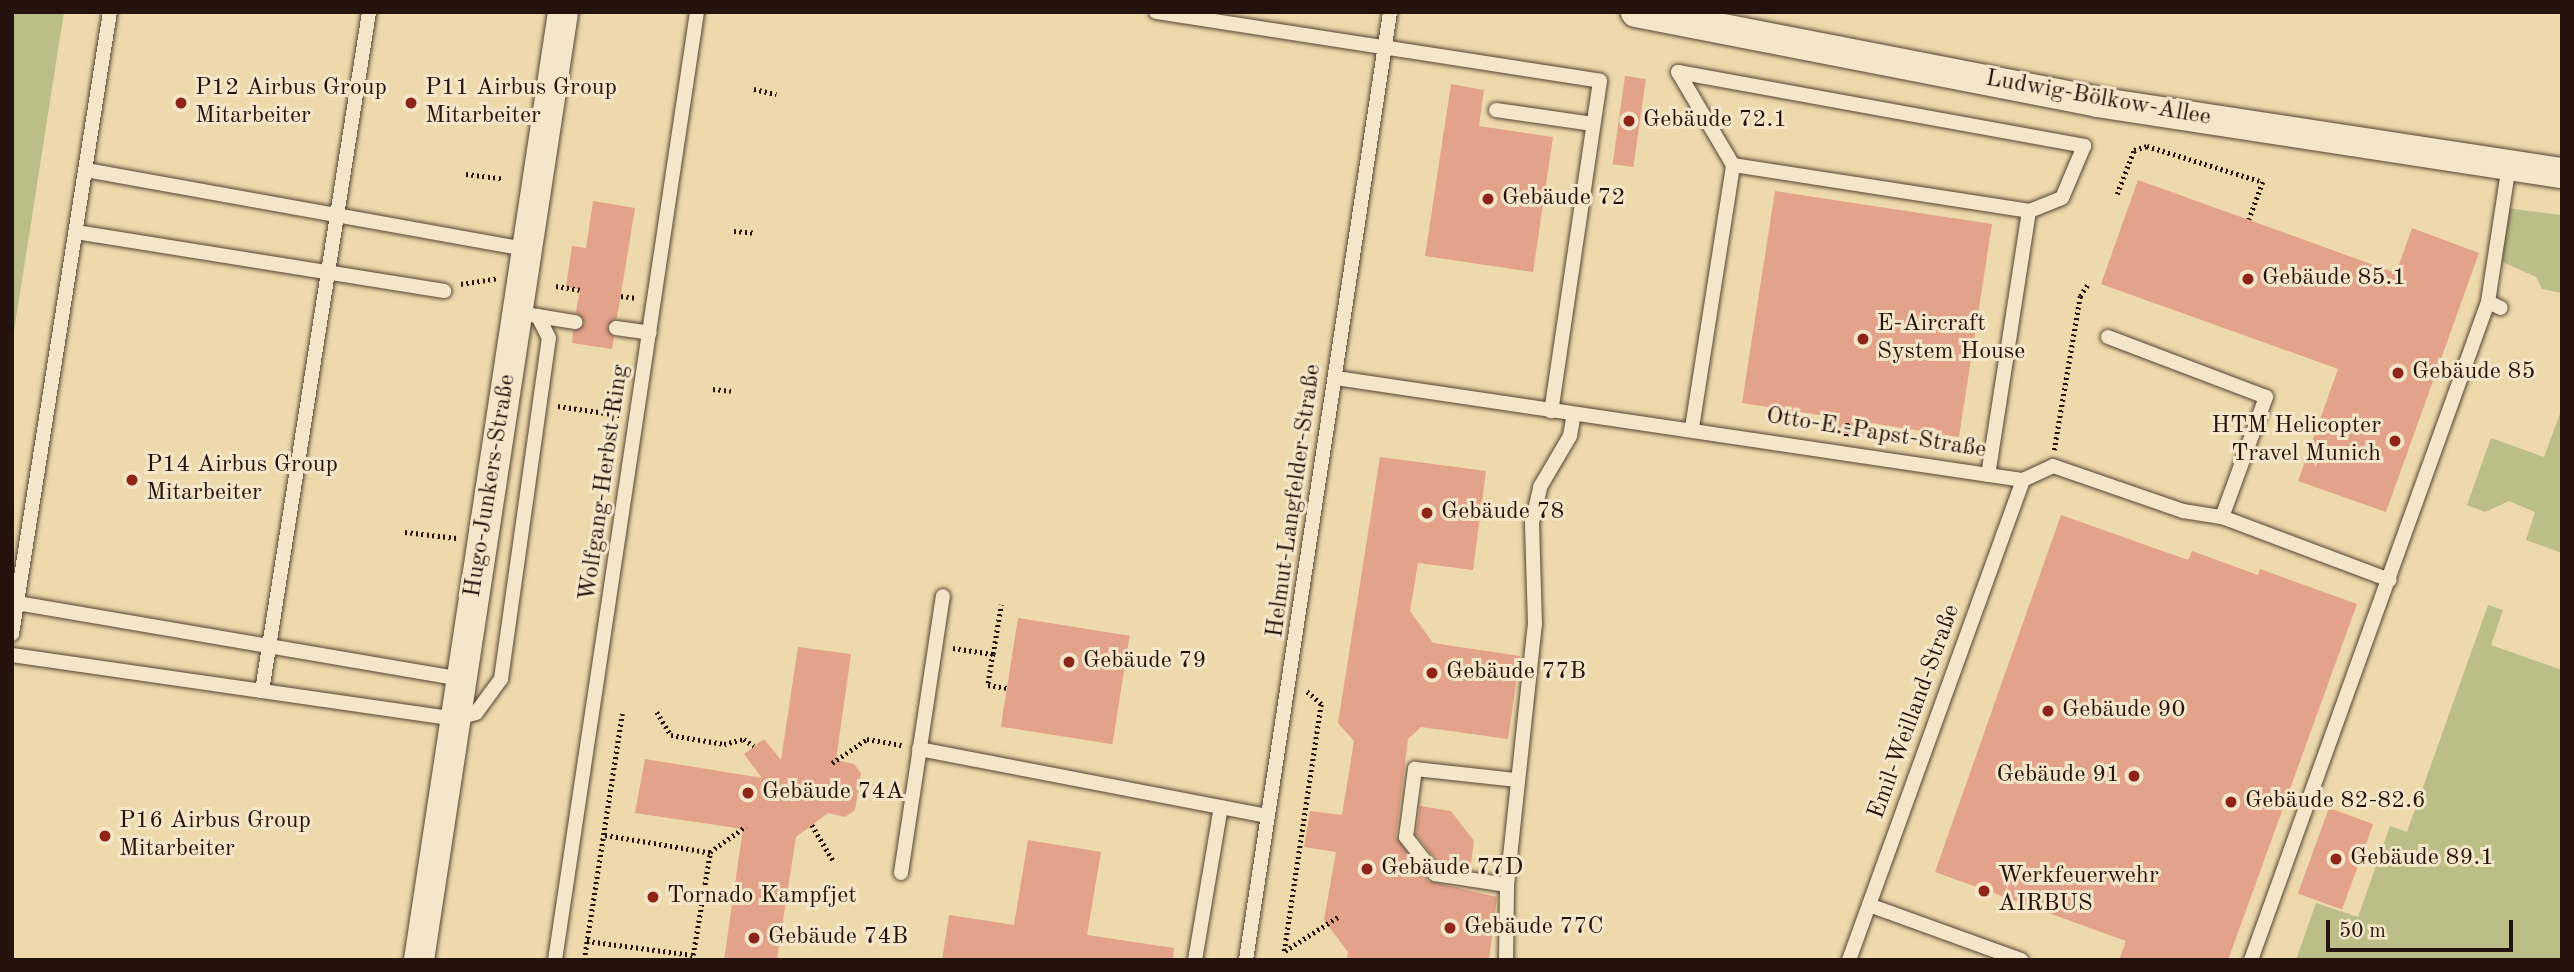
<!DOCTYPE html>
<meta charset="utf-8">
<style>
body{margin:0}
#map{position:relative;width:2574px;height:972px;overflow:hidden;background:#eed9ac;font-family:"Old Standard TT",serif}
div>[style]{position:absolute}
.green>*{inset:0;background:#bbbe87}
.building>*{inset:0;background:#e3a28a;transform-origin:0 0}
.path>*{height:4.5px;margin-top:-2.25px;transform-origin:0;background:repeating-linear-gradient(90deg,#24130c 0 2px,transparent 0 5.5px)}
.roads{filter:drop-shadow(0 0 2px #564434) drop-shadow(0 0 2px #564434)}
.lane>*{height:14px;margin:-7px;padding:0 7px;transform-origin:7px;border-radius:7px;background:#f4e6c9}
.street>*{height:30px;margin:-15px;padding:0 15px;transform-origin:15px;border-radius:15px;background:#f4e6c9}
.dots>*{width:19px;height:19px;translate:-50% -50%;box-sizing:border-box;border:4px solid #f4e6c9;border-radius:50%}
span{translate:-50% -50%;white-space:nowrap;text-align:center;line-height:1.15;-webkit-text-stroke:6px #f4e6c9;paint-order:stroke}
.poi-label{font-size:24px;color:#24130c}
.left{translate:0 -50%;text-align:left}
.right{translate:-100% -50%;text-align:right}
.street-label{font-size:24px;color:#24130c}
.frame{position:absolute;inset:0;border:14px solid #24130c;pointer-events:none}
.scale{position:absolute;left:2326px;top:920px;width:187px;height:32px;box-sizing:border-box;border:4px solid #24130c;border-top:0;padding-left:9px;font-size:21px;line-height:24px;white-space:nowrap;color:#24130c;-webkit-text-stroke:5px #f4e6c9;paint-order:stroke}
</style>
<div id="map">
<div class="green">
<i style="clip-path:polygon(12px 12px,64px 12px,12px 344px)"></i>
<i style="clip-path:polygon(2506px 208px,2562px 215px,2562px 293px,2542px 289px,2536px 277px,2498px 260px)"></i>
<i style="clip-path:polygon(2562px 408px,2562px 553px,2526px 540px,2535px 512px,2509px 501px,2485px 512px,2467px 505px,2491px 438px,2544px 457px)"></i>
<i style="clip-path:polygon(2488px 605px,2503px 610px,2491px 645px,2562px 670px,2562px 960px,2296px 960px,2316px 903px,2358px 917px,2390px 826px,2407px 832px)"></i>
</div>
<div class="building">
<i style="left:1625px;top:76px;width:21px;height:89px;rotate:8deg"></i>
<i style="clip-path:polygon(1451px 84px,1484px 90px,1479px 126px,1553px 137px,1533px 272px,1425px 256px)"></i>
<i style="clip-path:polygon(2138px 180px,2396px 273px,2412px 228px,2479px 253px,2386px 512px,2298px 481px,2338px 369px,2101px 284px)"></i>
<i style="clip-path:polygon(1775px 191px,1992px 224px,1959px 437px,1865px 422px,1863px 436px,1830px 431px,1832px 417px,1742px 403px)"></i>
<i style="clip-path:polygon(593px 201px,635px 208px,617px 318px,607px 326px,614px 337px,612px 349px,572px 343px,573px 331px,585px 323px,576px 312px,580px 289px,566px 287px,572px 246px,586px 248px)"></i>
<i style="clip-path:polygon(1380px 457px,1486px 471px,1473px 570px,1418px 563px,1410px 611px,1433px 643px,1520px 656px,1508px 739px,1421px 727px,1408px 739px,1396px 836px,1428px 881px,1497px 897px,1489px 960px,1347px 960px,1348px 952px,1324px 920px,1336px 852px,1304px 847px,1310px 811px,1342px 815px,1354px 741px,1338px 723px)"></i>
<i style="clip-path:polygon(2061px 515px,2188px 560px,2192px 551px,2258px 575px,2260px 569px,2357px 604px,2228px 960px,2119px 960px,2126px 941px,1935px 872px)"></i>
<i style="left:1018px;top:618px;width:113px;height:110px;rotate:9deg"></i>
<i style="clip-path:polygon(798px 647px,851px 654px,836px 760px,854px 764px,861px 773px,855px 810px,845px 817px,828px 813px,796px 837px,777px 960px,724px 960px,743px 829px,635px 813px,645px 759px,762px 778px,744px 754px,764px 739px,781px 760px)"></i>
<i style="clip-path:polygon(1420px 806px,1451px 811px,1474px 841px,1470px 870px,1440px 865px,1416px 834px)"></i>
<i style="left:2329px;top:808px;width:47px;height:91px;rotate:20deg"></i>
<i style="clip-path:polygon(1028px 840px,1101px 852px,1087px 935px,1174px 948px,1173px 960px,942px 960px,949px 915px,1014px 925px)"></i>
</div>
<div class="path">
<i style="left:754px;top:89px;width:23px;rotate:13deg"></i>
<i style="left:466px;top:174px;width:38px;rotate:7deg"></i>
<i style="left:2117px;top:194px;width:47px;rotate:-68.9deg"></i>
<i style="left:2134px;top:150px;width:14px;rotate:-17deg"></i>
<i style="left:2147px;top:146px;width:121px;rotate:17.2deg"></i>
<i style="left:2263px;top:182px;width:40px;rotate:110.2deg"></i>
<i style="left:734px;top:231px;width:21px;rotate:5deg"></i>
<i style="left:461px;top:284px;width:36px;rotate:-9deg"></i>
<i style="left:556px;top:286px;width:24px;rotate:9deg"></i>
<i style="left:621px;top:296px;width:16px;rotate:7deg"></i>
<i style="left:713px;top:389px;width:18px;rotate:6deg"></i>
<i style="left:558px;top:406px;width:62px;rotate:8.4deg"></i>
<i style="left:1846px;top:436px;width:16px;rotate:-83deg"></i>
<i style="left:2054px;top:450px;width:156px;rotate:-80.4deg"></i>
<i style="left:2080px;top:296px;width:14px;rotate:-56deg"></i>
<i style="left:405px;top:532px;width:52px;rotate:6.6deg"></i>
<i style="left:953px;top:648px;width:40px;rotate:8.5deg"></i>
<i style="left:993px;top:654px;width:50px;rotate:-80.7deg"></i>
<i style="left:993px;top:654px;width:31px;rotate:99deg"></i>
<i style="left:988px;top:685px;width:20px;rotate:9deg"></i>
<i style="left:657px;top:712px;width:27px;rotate:59deg"></i>
<i style="left:671px;top:735px;width:54px;rotate:9.6deg"></i>
<i style="left:724px;top:744px;width:21px;rotate:-14deg"></i>
<i style="left:744px;top:739px;width:12px;rotate:35deg"></i>
<i style="left:832px;top:763px;width:42px;rotate:-34.4deg"></i>
<i style="left:867px;top:739px;width:35px;rotate:10deg"></i>
<i style="left:812px;top:825px;width:43px;rotate:59.3deg"></i>
<i style="left:710px;top:852px;width:44px;rotate:-35.8deg"></i>
<i style="left:587px;top:941px;width:107px;rotate:7.5deg"></i>
<i style="left:693px;top:955px;width:103px;rotate:-80.5deg"></i>
<i style="left:710px;top:853px;width:109px;rotate:-170.5deg"></i>
<i style="left:1284px;top:951px;width:250px;rotate:-81.5deg"></i>
<i style="left:1321px;top:704px;width:21px;rotate:-139deg"></i>
<i style="left:1285px;top:951px;width:63px;rotate:-32.7deg"></i>
<i style="left:584px;top:960px;width:249px;rotate:-81.2deg"></i>
</div>
<div class="roads">
<div class="lane">
<i style="left:1156px;top:12px;width:449px;rotate:8.8deg"></i>
<i style="left:1600px;top:81px;width:334px;rotate:98.4deg"></i>
<i style="left:1496px;top:110px;width:98px;rotate:8.2deg"></i>
<i style="left:1733px;top:165px;width:108px;rotate:-120.6deg"></i>
<i style="left:1678px;top:72px;width:413px;rotate:10.3deg"></i>
<i style="left:2084px;top:146px;width:56px;rotate:112.9deg"></i>
<i style="left:2062px;top:198px;width:35px;rotate:158deg"></i>
<i style="left:86px;top:170px;width:448px;rotate:10.2deg"></i>
<i style="left:76px;top:232px;width:373px;rotate:9.1deg"></i>
<i style="left:2488px;top:302px;width:140px;rotate:-81.3deg"></i>
<i style="left:531px;top:315px;width:45px;rotate:9deg"></i>
<i style="left:616px;top:328px;width:34px;rotate:8deg"></i>
<i style="left:2108px;top:337px;width:169px;rotate:20.8deg"></i>
<i style="left:2266px;top:397px;width:128px;rotate:110.1deg"></i>
<i style="left:1336px;top:378px;width:695px;rotate:8.45deg"></i>
<i style="left:2023px;top:480px;width:33px;rotate:-25deg"></i>
<i style="left:2053px;top:466px;width:138px;rotate:19.1deg"></i>
<i style="left:2183px;top:511px;width:39px;rotate:9deg"></i>
<i style="left:2222px;top:517px;width:179px;rotate:20.6deg"></i>
<i style="left:1692px;top:428px;width:266px;rotate:-81.1deg"></i>
<i style="left:1733px;top:165px;width:300px;rotate:8.8deg"></i>
<i style="left:2029px;top:211px;width:267px;rotate:98.8deg"></i>
<i style="left:17px;top:603px;width:451px;rotate:9.7deg"></i>
<i style="left:12px;top:634px;width:630px;rotate:-81.05deg"></i>
<i style="left:12px;top:655px;width:449px;rotate:8.2deg"></i>
<i style="left:456px;top:719px;width:21px;rotate:-17deg"></i>
<i style="left:476px;top:713px;width:42px;rotate:-53.7deg"></i>
<i style="left:501px;top:679px;width:344px;rotate:-82deg"></i>
<i style="left:549px;top:338px;width:25px;rotate:-117deg"></i>
<i style="left:262px;top:691px;width:687px;rotate:-81.04deg"></i>
<i style="left:919px;top:749px;width:355px;rotate:10.9deg"></i>
<i style="left:901px;top:873px;width:280px;rotate:-81.4deg"></i>
<i style="left:1507px;top:885px;width:73px;rotate:-171.3deg"></i>
<i style="left:1435px;top:874px;width:47px;rotate:-128.1deg"></i>
<i style="left:1406px;top:837px;width:69px;rotate:-82.5deg"></i>
<i style="left:1415px;top:769px;width:103px;rotate:6.2deg"></i>
<i style="left:1869px;top:905px;width:162px;rotate:19.9deg"></i>
<i style="left:555px;top:960px;width:959px;rotate:-81.48deg"></i>
<i style="left:1195px;top:960px;width:155px;rotate:-80.4deg"></i>
<i style="left:1246px;top:960px;width:959px;rotate:-81.36deg"></i>
<i style="left:1506px;top:960px;width:75px;rotate:-89.2deg"></i>
<i style="left:1507px;top:885px;width:262px;rotate:-83.9deg"></i>
<i style="left:1535px;top:625px;width:102px;rotate:-91.7deg"></i>
<i style="left:1532px;top:523px;width:37px;rotate:-77deg"></i>
<i style="left:1540px;top:487px;width:59px;rotate:-59.5deg"></i>
<i style="left:1570px;top:436px;width:22px;rotate:-80deg"></i>
<i style="left:1849px;top:960px;width:511px;rotate:-70.07deg"></i>
<i style="left:2251px;top:960px;width:699px;rotate:-70.19deg"></i>
<i style="left:2488px;top:302px;width:14px;rotate:25deg"></i>
</div>
<div class="street">
<i style="left:1636px;top:12px;width:470px;rotate:11deg"></i>
<i style="left:2097px;top:102px;width:470px;rotate:8.7deg"></i>
<i style="left:419px;top:960px;width:959px;rotate:-81.36deg"></i>
</div>
</div>
<div class="dots">
<i style="left:181px;top:103px;background:#8f2418"></i>
<i style="left:411px;top:103px;background:#8f2418"></i>
<i style="left:1629px;top:121px;background:#8f2418"></i>
<i style="left:1488px;top:199px;background:#8f2418"></i>
<i style="left:2248px;top:279px;background:#8f2418"></i>
<i style="left:1863px;top:339px;background:#8f2418"></i>
<i style="left:2398px;top:373px;background:#8f2418"></i>
<i style="left:2395px;top:441px;background:#8f2418"></i>
<i style="left:132px;top:480px;background:#8f2418"></i>
<i style="left:1427px;top:513px;background:#8f2418"></i>
<i style="left:1069px;top:662px;background:#8f2418"></i>
<i style="left:1432px;top:673px;background:#8f2418"></i>
<i style="left:2048px;top:711px;background:#8f2418"></i>
<i style="left:2134px;top:776px;background:#8f2418"></i>
<i style="left:748px;top:793px;background:#8f2418"></i>
<i style="left:2231px;top:802px;background:#8f2418"></i>
<i style="left:105px;top:836px;background:#8f2418"></i>
<i style="left:2336px;top:859px;background:#8f2418"></i>
<i style="left:1367px;top:869px;background:#8f2418"></i>
<i style="left:1984px;top:891px;background:#8f2418"></i>
<i style="left:653px;top:897px;background:#8f2418"></i>
<i style="left:1450px;top:928px;background:#8f2418"></i>
<i style="left:754px;top:938px;background:#8f2418"></i>
</div>
<div class="poi-label">
<span class="left" style="left:195px;top:103px">P12 Airbus Group<br>Mitarbeiter</span>
<span class="left" style="left:425px;top:103px">P11 Airbus Group<br>Mitarbeiter</span>
<span class="left" style="left:1643px;top:121px">Gebäude 72.1</span>
<span class="left" style="left:1502px;top:199px">Gebäude 72</span>
<span class="left" style="left:2262px;top:279px">Gebäude 85.1</span>
<span class="left" style="left:1877px;top:339px">E-Aircraft<br>System House</span>
<span class="left" style="left:2412px;top:373px">Gebäude 85</span>
<span class="right" style="left:2381px;top:441px">HTM Helicopter<br>Travel Munich</span>
<span class="left" style="left:146px;top:480px">P14 Airbus Group<br>Mitarbeiter</span>
<span class="left" style="left:1441px;top:513px">Gebäude 78</span>
<span class="left" style="left:1083px;top:662px">Gebäude 79</span>
<span class="left" style="left:1446px;top:673px">Gebäude 77B</span>
<span class="left" style="left:2062px;top:711px">Gebäude 90</span>
<span class="right" style="left:2120px;top:776px">Gebäude 91</span>
<span class="left" style="left:762px;top:793px">Gebäude 74A</span>
<span class="left" style="left:2245px;top:802px">Gebäude 82-82.6</span>
<span class="left" style="left:119px;top:836px">P16 Airbus Group<br>Mitarbeiter</span>
<span class="left" style="left:2350px;top:859px">Gebäude 89.1</span>
<span class="left" style="left:1381px;top:869px">Gebäude 77D</span>
<span class="left" style="left:1998px;top:891px">Werkfeuerwehr<br>AIRBUS</span>
<span class="left" style="left:667px;top:897px">Tornado Kampfjet</span>
<span class="left" style="left:1464px;top:928px">Gebäude 77C</span>
<span class="left" style="left:768px;top:938px">Gebäude 74B</span>
</div>
<div class="street-label">
<span style="left:2098px;top:99px;rotate:10deg">Ludwig-Bölkow-Allee</span>
<span style="left:1876px;top:434px;rotate:9deg">Otto-E.-Papst-Straße</span>
<span style="left:605px;top:483px;rotate:-82deg">Wolfgang-Herbst-Ring</span>
<span style="left:491px;top:486px;rotate:-81deg">Hugo-Junkers-Straße</span>
<span style="left:1295px;top:501px;rotate:-82deg">Helmut-Langfelder-Straße</span>
<span style="left:1915px;top:712px;rotate:-70deg">Emil-Weilland-Straße</span>
</div>
<div class="frame"></div>
<div class="scale">50 m</div>
</div>
